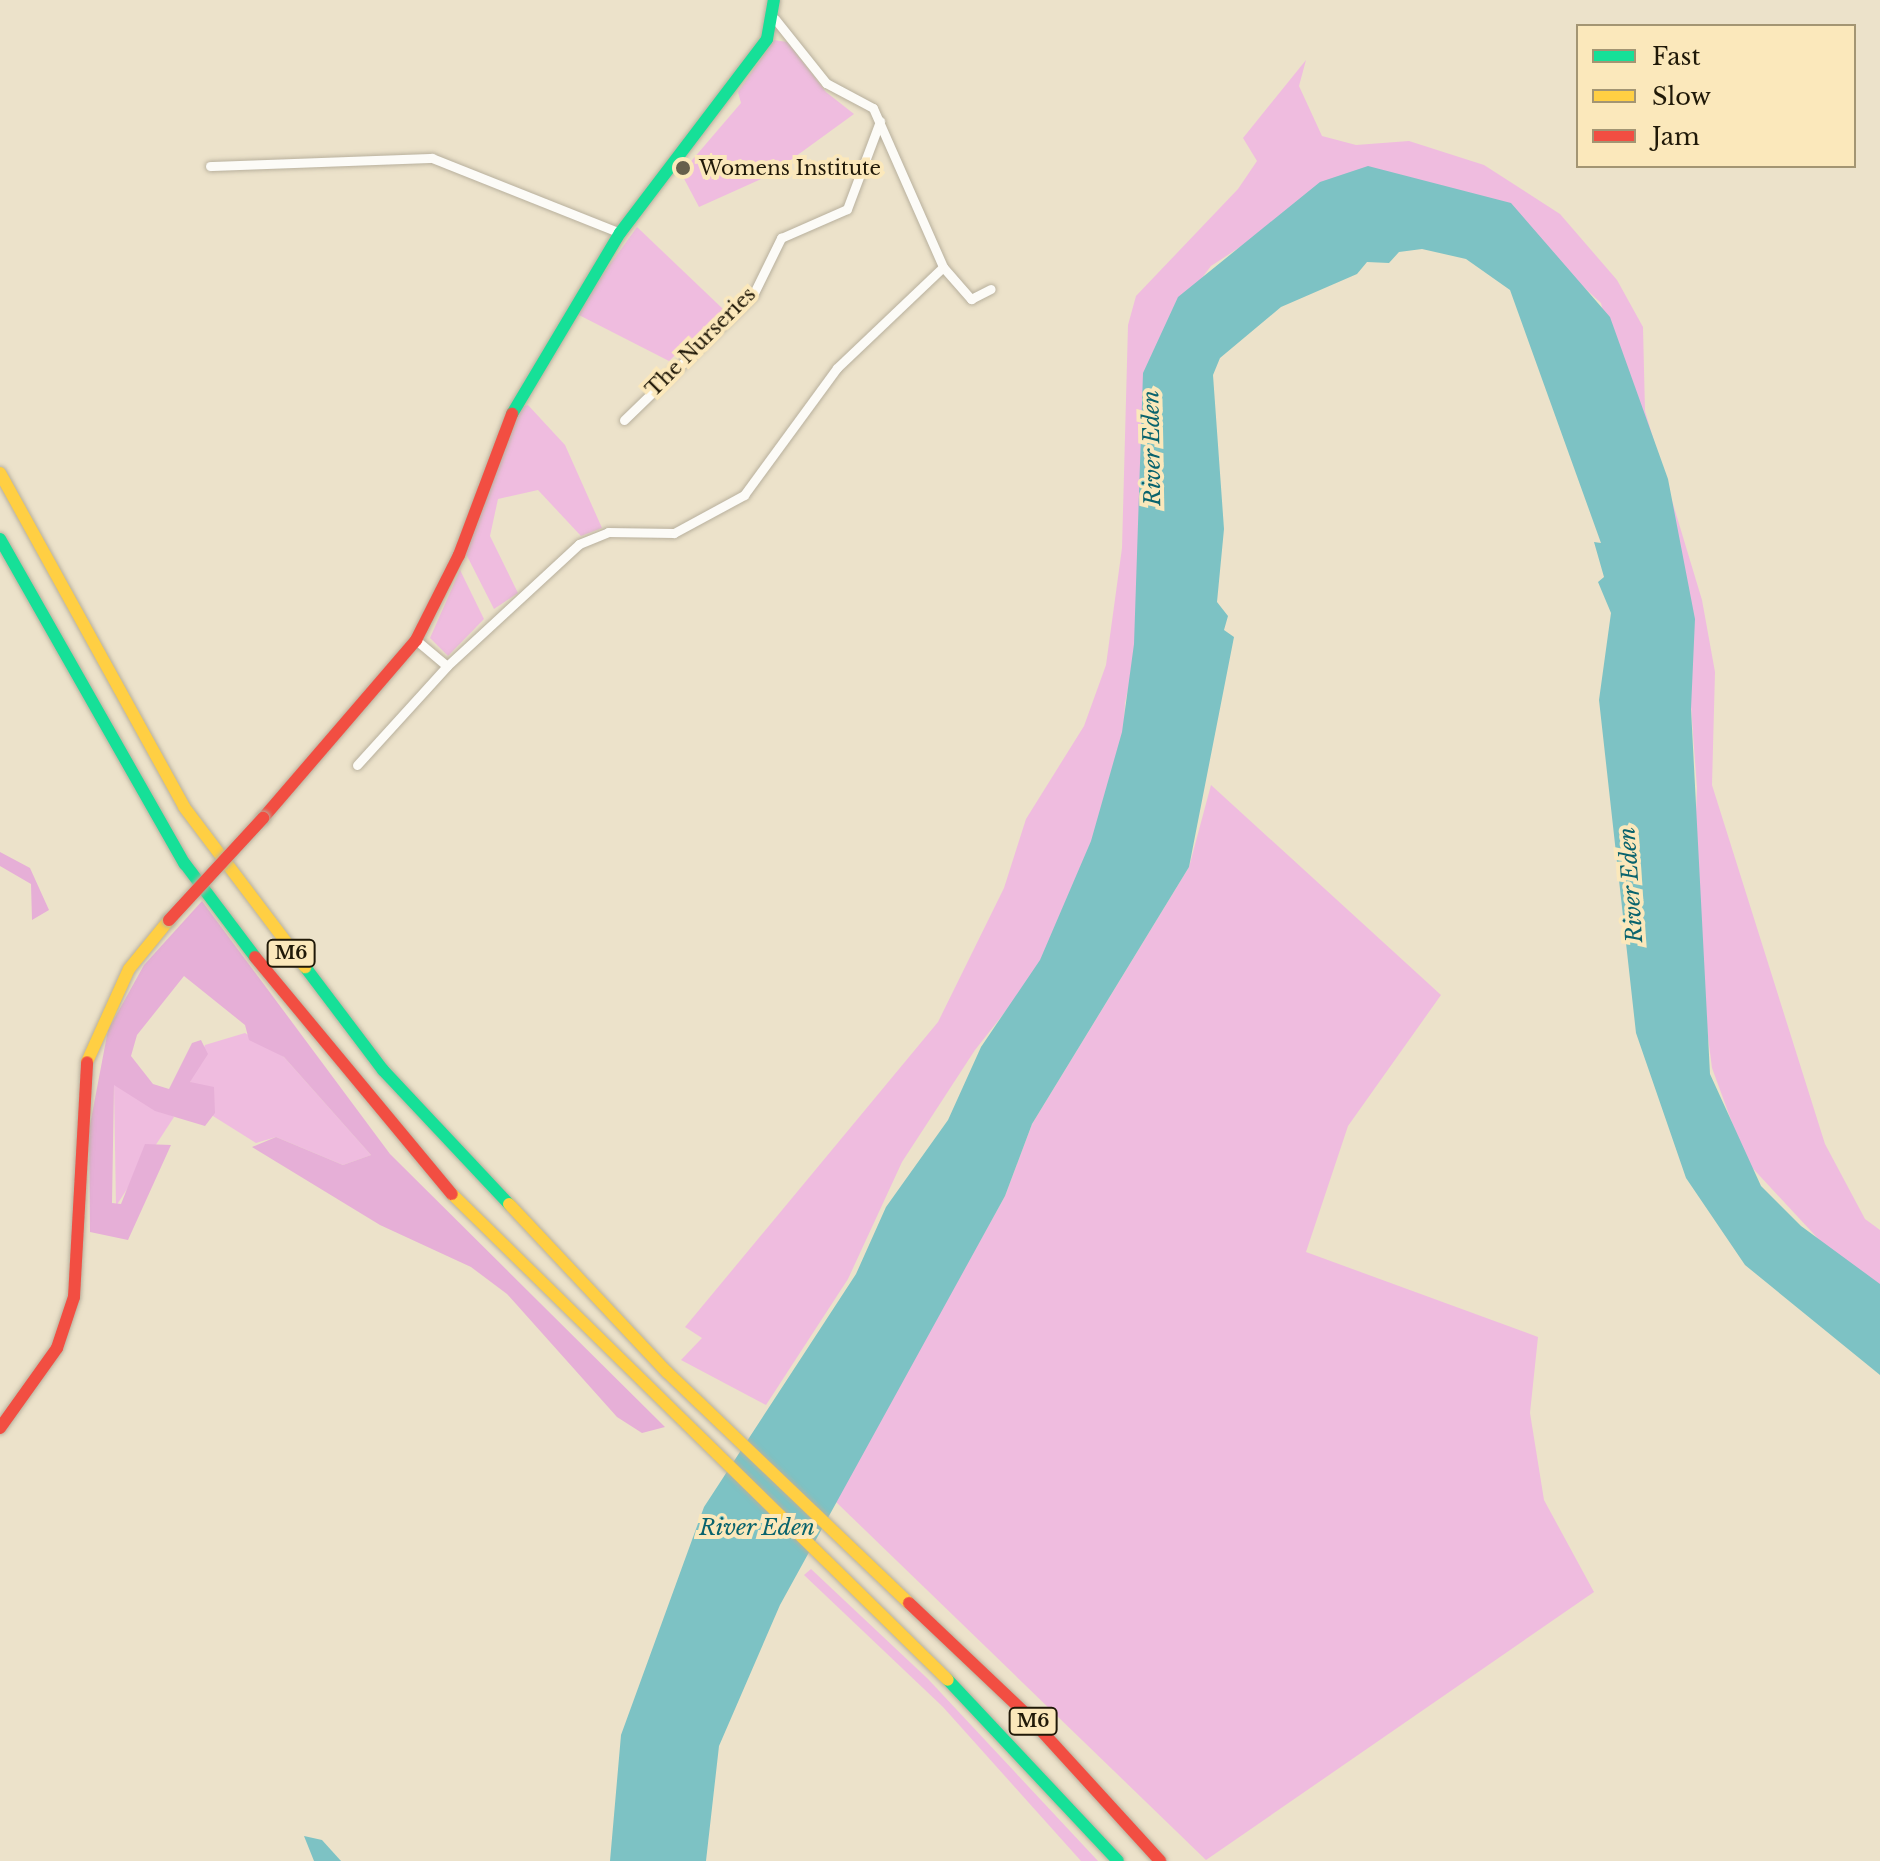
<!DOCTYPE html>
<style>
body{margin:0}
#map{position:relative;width:1880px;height:1861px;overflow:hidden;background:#ece2ca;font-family:"Libre Baskerville",serif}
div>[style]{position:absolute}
.green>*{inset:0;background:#efbcdf}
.forest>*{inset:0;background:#e6afd7}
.water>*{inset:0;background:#7dc2c4}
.roads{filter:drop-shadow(0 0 2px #b8b09d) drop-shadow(0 0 2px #b8b09d)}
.street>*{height:9px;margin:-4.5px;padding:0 4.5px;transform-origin:4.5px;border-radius:4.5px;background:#fcfbf7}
.fast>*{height:12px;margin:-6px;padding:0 6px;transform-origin:6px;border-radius:6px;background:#16e098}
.slow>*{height:12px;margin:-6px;padding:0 6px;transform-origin:6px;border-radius:6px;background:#ffcf43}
.jam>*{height:12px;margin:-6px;padding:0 6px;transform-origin:6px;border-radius:6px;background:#f24e42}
.bridges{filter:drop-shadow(0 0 2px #b8b09d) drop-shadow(0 0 2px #b8b09d)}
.jam-bridge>*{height:12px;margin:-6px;padding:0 6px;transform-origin:6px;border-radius:6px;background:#f24e42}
.dots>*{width:22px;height:22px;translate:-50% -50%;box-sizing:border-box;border:4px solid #fbe8bb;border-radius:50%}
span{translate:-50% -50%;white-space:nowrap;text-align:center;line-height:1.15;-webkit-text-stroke:8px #fbe8bb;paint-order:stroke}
.shield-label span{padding:2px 6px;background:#fbe8bb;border:2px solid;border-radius:6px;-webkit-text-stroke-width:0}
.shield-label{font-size:18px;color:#201908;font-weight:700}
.poi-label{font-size:20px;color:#201908}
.left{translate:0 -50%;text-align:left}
.street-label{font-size:20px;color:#201908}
.water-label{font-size:22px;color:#09636d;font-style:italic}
.legend{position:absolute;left:1576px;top:24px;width:280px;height:144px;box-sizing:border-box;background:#fbe8bb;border:2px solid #a39573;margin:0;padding:10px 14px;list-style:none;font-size:24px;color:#201908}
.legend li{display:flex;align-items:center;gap:16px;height:40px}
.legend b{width:40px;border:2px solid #a39573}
</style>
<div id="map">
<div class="green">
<i style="clip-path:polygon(774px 40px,787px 42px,826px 92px,854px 114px,770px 175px,699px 207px,681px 173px,741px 103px,738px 92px)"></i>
<i style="clip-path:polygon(1306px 60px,1299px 86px,1322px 136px,1356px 145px,1409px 141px,1484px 165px,1560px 214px,1617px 280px,1643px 327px,1645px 411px,1702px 600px,1715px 672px,1712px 785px,1825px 1144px,1865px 1219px,1880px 1230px,1880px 1285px,1836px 1258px,1746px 1161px,1712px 1068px,1692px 912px,1697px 788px,1689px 680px,1601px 303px,1508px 218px,1318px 196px,1211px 266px,1170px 320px,1145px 614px,1125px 703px,1122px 780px,1050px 955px,975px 1050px,902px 1162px,848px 1279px,766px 1405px,681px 1360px,702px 1338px,685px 1327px,938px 1022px,1004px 888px,1026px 819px,1084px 726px,1106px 665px,1122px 548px,1128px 325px,1136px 296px,1238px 189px,1257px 161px,1243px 138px)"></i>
<i style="clip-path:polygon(637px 227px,723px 309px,669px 361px,575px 313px)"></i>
<i style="clip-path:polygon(528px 405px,565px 445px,602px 528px,581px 536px,538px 490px,498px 499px,490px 536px,518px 593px,494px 609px,465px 552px,521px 407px)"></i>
<i style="clip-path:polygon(460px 570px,484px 619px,448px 656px,430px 638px)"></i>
<i style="clip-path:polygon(1211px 785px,1441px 995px,1348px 1126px,1306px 1252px,1538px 1337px,1530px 1413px,1544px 1500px,1594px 1592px,1206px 1860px,835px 1501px,1005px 1196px,1032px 1124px,1189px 867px)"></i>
<i style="clip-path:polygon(245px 1033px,284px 1057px,371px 1155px,343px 1165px,276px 1137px,256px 1143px,213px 1116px,190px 1082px,205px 1045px)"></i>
<i style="clip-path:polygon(121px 1083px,174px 1117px,116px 1206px,114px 1085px)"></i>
<i style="clip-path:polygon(811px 1569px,928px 1679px,1098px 1861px,1081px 1861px,943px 1707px,804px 1575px)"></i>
</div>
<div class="forest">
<i style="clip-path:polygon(0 852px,30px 868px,49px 910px,32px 920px,31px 884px,0 866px)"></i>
<i style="clip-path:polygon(202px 901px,390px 1154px,665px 1427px,642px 1433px,617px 1417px,507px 1294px,471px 1267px,380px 1225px,252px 1147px,276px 1137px,343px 1165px,371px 1155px,284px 1057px,249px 1040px,245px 1025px,184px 976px,137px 1035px,131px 1056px,153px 1084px,169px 1089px,192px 1043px,201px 1040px,208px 1054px,190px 1082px,214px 1087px,215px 1113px,205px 1126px,155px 1111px,114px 1085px,112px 1203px,121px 1204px,145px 1144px,171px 1145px,128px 1240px,90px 1232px,89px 1130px,108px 1030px,144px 965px)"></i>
</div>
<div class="water">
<i style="clip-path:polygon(1368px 166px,1511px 203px,1610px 317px,1668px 479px,1695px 619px,1691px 709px,1710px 1074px,1761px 1186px,1801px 1226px,1880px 1284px,1880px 1375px,1745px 1265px,1686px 1178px,1636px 1033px,1599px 700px,1611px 613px,1598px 582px,1604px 577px,1594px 542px,1601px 543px,1510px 290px,1466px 259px,1422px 249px,1399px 252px,1389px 263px,1367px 262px,1357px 274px,1281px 307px,1220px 358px,1213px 375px,1224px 529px,1217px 602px,1228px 616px,1224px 630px,1234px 637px,1189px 867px,1032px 1124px,1005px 1196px,780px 1605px,719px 1746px,706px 1861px,610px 1861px,621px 1735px,704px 1507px,856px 1274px,886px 1207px,948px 1120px,981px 1047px,1040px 960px,1091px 841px,1122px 732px,1134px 644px,1143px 373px,1178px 297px,1320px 182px)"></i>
<i style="clip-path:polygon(304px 1836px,322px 1840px,341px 1861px,314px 1861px)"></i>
</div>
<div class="roads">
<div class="street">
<i style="left:775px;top:19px;width:82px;rotate:51.4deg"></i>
<i style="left:826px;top:83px;width:53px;rotate:28deg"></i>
<i style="left:873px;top:108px;width:174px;rotate:66.2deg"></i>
<i style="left:943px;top:267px;width:43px;rotate:48.8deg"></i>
<i style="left:971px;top:299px;width:22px;rotate:-27deg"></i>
<i style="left:210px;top:166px;width:222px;rotate:-2.1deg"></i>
<i style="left:432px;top:158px;width:202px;rotate:21.7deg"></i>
<i style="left:624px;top:420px;width:180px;rotate:-44.1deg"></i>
<i style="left:753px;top:295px;width:64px;rotate:-63.8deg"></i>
<i style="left:781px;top:238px;width:72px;rotate:-23.7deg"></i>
<i style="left:847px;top:209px;width:94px;rotate:-69.4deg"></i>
<i style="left:416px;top:640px;width:40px;rotate:40deg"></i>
<i style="left:357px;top:765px;width:134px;rotate:-47.7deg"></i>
<i style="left:447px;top:666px;width:180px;rotate:-42.7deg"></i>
<i style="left:579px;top:544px;width:31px;rotate:-22deg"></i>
<i style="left:608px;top:532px;width:66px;rotate:0.9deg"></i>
<i style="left:674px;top:533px;width:80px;rotate:-28.5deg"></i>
<i style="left:744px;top:495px;width:157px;rotate:-53.8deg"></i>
<i style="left:837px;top:368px;width:146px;rotate:-43.6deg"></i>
</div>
<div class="fast">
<i style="left:512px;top:414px;width:211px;rotate:-59.2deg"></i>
<i style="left:620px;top:233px;width:243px;rotate:-52.8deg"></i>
<i style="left:767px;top:39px;width:40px;rotate:-80deg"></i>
<i style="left:0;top:539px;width:374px;rotate:60.4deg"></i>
<i style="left:185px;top:864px;width:116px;rotate:53deg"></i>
<i style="left:305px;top:967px;width:129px;rotate:52.9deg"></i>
<i style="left:383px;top:1070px;width:184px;rotate:46.8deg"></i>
<i style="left:948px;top:1680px;width:248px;rotate:46.8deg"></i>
</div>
<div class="slow">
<i style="left:0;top:473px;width:381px;rotate:61.1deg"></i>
<i style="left:184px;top:807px;width:201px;rotate:52.9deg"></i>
<i style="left:87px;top:1062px;width:102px;rotate:-65.7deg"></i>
<i style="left:129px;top:969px;width:63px;rotate:-50.8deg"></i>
<i style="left:452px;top:1194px;width:694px;rotate:44.42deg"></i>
<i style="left:509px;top:1204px;width:231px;rotate:46.8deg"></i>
<i style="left:667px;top:1372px;width:335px;rotate:43.7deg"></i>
</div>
<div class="jam">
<i style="left:263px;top:818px;width:235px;rotate:-49.3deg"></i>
<i style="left:416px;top:640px;width:95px;rotate:-63.2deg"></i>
<i style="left:459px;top:555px;width:151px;rotate:-69.4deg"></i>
<i style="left:255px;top:957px;width:308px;rotate:50.3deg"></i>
<i style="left:0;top:1428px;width:98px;rotate:-54.5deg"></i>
<i style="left:57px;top:1348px;width:54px;rotate:-71.6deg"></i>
<i style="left:74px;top:1297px;width:235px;rotate:-86.8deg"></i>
<i style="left:909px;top:1603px;width:161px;rotate:43.5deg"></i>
<i style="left:1026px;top:1714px;width:199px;rotate:47.6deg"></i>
</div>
</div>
<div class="bridges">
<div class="jam-bridge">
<i style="left:169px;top:920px;width:139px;rotate:-47.3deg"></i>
</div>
</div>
<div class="dots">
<i style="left:683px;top:168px;background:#675f4c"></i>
</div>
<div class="shield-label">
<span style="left:291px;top:953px">M6</span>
<span style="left:1033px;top:1721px">M6</span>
</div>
<div class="poi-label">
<span class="left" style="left:699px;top:168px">Womens Institute</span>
</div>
<div class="street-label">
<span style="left:701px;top:342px;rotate:-45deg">The Nurseries</span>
</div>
<div class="water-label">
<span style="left:1152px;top:448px;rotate:-91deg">River Eden</span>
<span style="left:1631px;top:885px;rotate:-94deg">River Eden</span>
<span style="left:757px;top:1528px">River Eden</span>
</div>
<ul class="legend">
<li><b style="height:10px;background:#16e098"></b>Fast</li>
<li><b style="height:10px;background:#ffcf43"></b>Slow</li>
<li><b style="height:10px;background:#f24e42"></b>Jam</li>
</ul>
</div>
